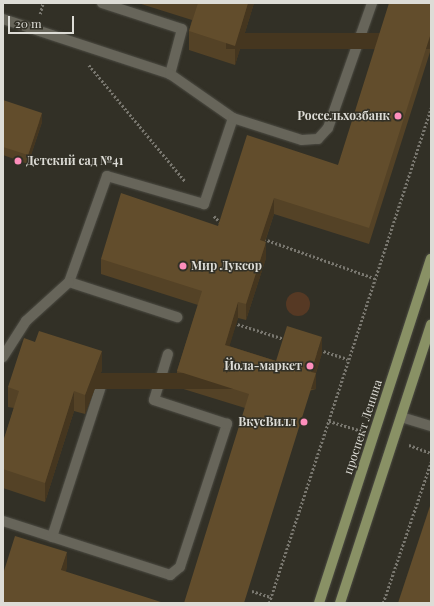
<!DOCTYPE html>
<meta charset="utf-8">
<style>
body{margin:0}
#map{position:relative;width:434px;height:606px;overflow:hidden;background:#323026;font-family:"Playfair Display",serif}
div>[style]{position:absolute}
.green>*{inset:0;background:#563924}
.round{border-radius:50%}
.path>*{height:2.5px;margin-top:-1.25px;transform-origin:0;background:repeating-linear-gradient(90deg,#79776f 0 2px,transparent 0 4px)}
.roads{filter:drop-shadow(0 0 1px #4c4b43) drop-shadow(0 0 1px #4c4b43)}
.lane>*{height:10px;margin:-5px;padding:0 5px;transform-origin:5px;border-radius:5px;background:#67655a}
.primary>*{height:10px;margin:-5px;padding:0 5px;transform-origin:5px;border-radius:5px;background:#899165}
.wall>*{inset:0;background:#544226}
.shaded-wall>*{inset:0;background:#45361f;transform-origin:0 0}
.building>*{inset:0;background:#624d2c}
.dots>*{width:11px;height:11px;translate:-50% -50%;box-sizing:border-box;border:2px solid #323026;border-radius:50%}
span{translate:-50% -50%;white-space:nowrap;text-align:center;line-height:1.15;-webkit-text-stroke:3px #323026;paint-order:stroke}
.poi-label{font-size:12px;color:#dddcd6;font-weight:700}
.right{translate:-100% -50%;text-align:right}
.left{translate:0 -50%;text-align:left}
.street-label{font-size:12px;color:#dddcd6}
.frame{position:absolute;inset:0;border:4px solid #dddcd6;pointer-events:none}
.scale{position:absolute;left:8px;top:16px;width:66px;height:18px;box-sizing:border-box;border:2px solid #dddcd6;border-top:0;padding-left:5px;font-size:12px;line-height:14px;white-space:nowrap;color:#dddcd6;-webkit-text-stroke:3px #323026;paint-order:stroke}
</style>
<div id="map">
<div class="green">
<i class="round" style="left:286px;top:292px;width:24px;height:24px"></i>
</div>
<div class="path">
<i style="left:40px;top:14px;width:11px;rotate:-75deg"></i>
<i style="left:89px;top:65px;width:151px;rotate:50.4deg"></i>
<i style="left:214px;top:216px;width:10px;rotate:45deg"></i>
<i style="left:264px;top:239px;width:117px;rotate:19.5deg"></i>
<i style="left:234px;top:323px;width:52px;rotate:17.7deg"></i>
<i style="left:320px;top:350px;width:29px;rotate:18deg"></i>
<i style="left:329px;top:421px;width:31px;rotate:17deg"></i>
<i style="left:409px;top:445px;width:23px;rotate:20deg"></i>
<i style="left:252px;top:591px;width:20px;rotate:18deg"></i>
<i style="left:269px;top:603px;width:521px;rotate:-71.88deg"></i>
<i style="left:383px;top:603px;width:149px;rotate:-71.2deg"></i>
</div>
<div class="roads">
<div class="lane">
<i style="left:102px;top:3px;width:84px;rotate:18deg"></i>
<i style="left:182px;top:29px;width:47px;rotate:104.9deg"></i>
<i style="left:3px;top:19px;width:176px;rotate:18.2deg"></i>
<i style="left:170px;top:74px;width:77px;rotate:34.9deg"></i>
<i style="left:233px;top:118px;width:91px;rotate:108.6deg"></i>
<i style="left:204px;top:204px;width:101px;rotate:-163.9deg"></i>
<i style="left:107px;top:176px;width:113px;rotate:109.7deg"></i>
<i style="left:69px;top:282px;width:114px;rotate:18deg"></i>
<i style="left:233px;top:118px;width:72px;rotate:17.7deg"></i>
<i style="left:302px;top:140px;width:16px;rotate:-4deg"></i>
<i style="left:318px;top:139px;width:15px;rotate:-48deg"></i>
<i style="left:328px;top:128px;width:133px;rotate:-70.6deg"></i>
<i style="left:3px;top:357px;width:43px;rotate:-57.4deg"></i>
<i style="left:26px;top:321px;width:58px;rotate:-42.2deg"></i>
<i style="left:401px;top:417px;width:31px;rotate:17deg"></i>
<i style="left:3px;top:521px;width:176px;rotate:17.9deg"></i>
<i style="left:170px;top:575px;width:13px;rotate:-39deg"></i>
<i style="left:180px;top:567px;width:151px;rotate:-71.8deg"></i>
<i style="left:227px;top:424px;width:77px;rotate:-161.8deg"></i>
<i style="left:154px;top:400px;width:48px;rotate:-73.1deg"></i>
<i style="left:52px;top:537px;width:156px;rotate:-72deg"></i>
</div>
<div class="primary">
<i style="left:319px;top:603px;width:362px;rotate:-72deg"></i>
<i style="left:340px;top:603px;width:293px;rotate:-71.9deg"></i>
</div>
</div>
<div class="wall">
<i style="clip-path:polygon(138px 3px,254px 3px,235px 65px,189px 50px,189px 31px,192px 20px)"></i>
<i style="clip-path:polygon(431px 3px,431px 49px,369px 244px,274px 214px,265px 242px,266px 258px,246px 320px,238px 318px,229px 346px,276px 361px,322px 353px,316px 373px,316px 389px,245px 408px,177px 387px,177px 371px,198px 305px,101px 274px,101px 259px,218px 226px,338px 165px)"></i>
<i style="clip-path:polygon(3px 100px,42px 122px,28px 164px,3px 155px)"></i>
<i style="clip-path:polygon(35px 342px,102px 370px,85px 414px,74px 411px,45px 502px,3px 488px,3px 442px,14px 408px,8px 407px,8px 387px)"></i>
</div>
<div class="shaded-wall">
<i style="clip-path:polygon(248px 3px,254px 3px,235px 65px,235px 46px)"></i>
<i style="left:431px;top:33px;width:16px;height:205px;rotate:90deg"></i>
<i style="clip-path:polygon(42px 113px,42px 122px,28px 164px,28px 155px)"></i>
<i style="clip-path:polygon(274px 198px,274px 214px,260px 256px,260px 240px)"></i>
<i style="clip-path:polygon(266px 242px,266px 258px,246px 320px,246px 304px)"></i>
<i style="clip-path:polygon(238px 302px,238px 318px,225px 361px,225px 345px)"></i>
<i style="clip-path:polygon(322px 337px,322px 353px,311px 388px,311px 372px)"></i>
<i style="clip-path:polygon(102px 351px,102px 370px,85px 414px,85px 395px)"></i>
<i style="left:316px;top:373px;width:16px;height:241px;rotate:90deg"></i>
<i style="clip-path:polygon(74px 391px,74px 411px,45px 502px,45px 483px)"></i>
<i style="clip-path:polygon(67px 552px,67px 568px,61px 586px,61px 570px)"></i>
</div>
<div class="building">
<i style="clip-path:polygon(197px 3px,248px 3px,235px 46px,189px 31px,198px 3px)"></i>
<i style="clip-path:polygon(389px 3px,431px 3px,431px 33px,369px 228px,274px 198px,260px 240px,266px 242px,246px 304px,238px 302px,225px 345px,276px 361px,287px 326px,322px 337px,311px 372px,316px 373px,244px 603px,184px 603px,249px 394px,177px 371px,202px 291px,101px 259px,121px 193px,218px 226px,247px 135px,338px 165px)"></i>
<i style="clip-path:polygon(3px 100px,42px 113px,28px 155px,3px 147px)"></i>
<i style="clip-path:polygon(39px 331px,102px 351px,85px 395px,74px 391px,45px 483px,3px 469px,3px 442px,19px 391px,8px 387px,24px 338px,35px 342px)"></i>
<i style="clip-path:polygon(431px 503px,431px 603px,398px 603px)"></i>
<i style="clip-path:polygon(15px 536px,67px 552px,61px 570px,164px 603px,3px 603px,3px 574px)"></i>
</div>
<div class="dots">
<i style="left:398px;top:116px;background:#fe8ebc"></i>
<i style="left:18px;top:161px;background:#fe8ebc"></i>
<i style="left:183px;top:266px;background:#fe8ebc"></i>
<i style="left:310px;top:366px;background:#fe8ebc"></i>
<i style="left:304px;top:422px;background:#fe8ebc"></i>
</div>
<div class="poi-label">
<span class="right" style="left:390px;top:116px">Россельхозбанк</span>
<span class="left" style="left:26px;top:161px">Детский сад №41</span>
<span class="left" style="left:191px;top:266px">Мир Луксор</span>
<span class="right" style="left:302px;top:366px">Йола-маркет</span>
<span class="right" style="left:296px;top:422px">ВкусВилл</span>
</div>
<div class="street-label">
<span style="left:363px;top:427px;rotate:-72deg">проспект Ленина</span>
</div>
<div class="frame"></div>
<div class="scale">20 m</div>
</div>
